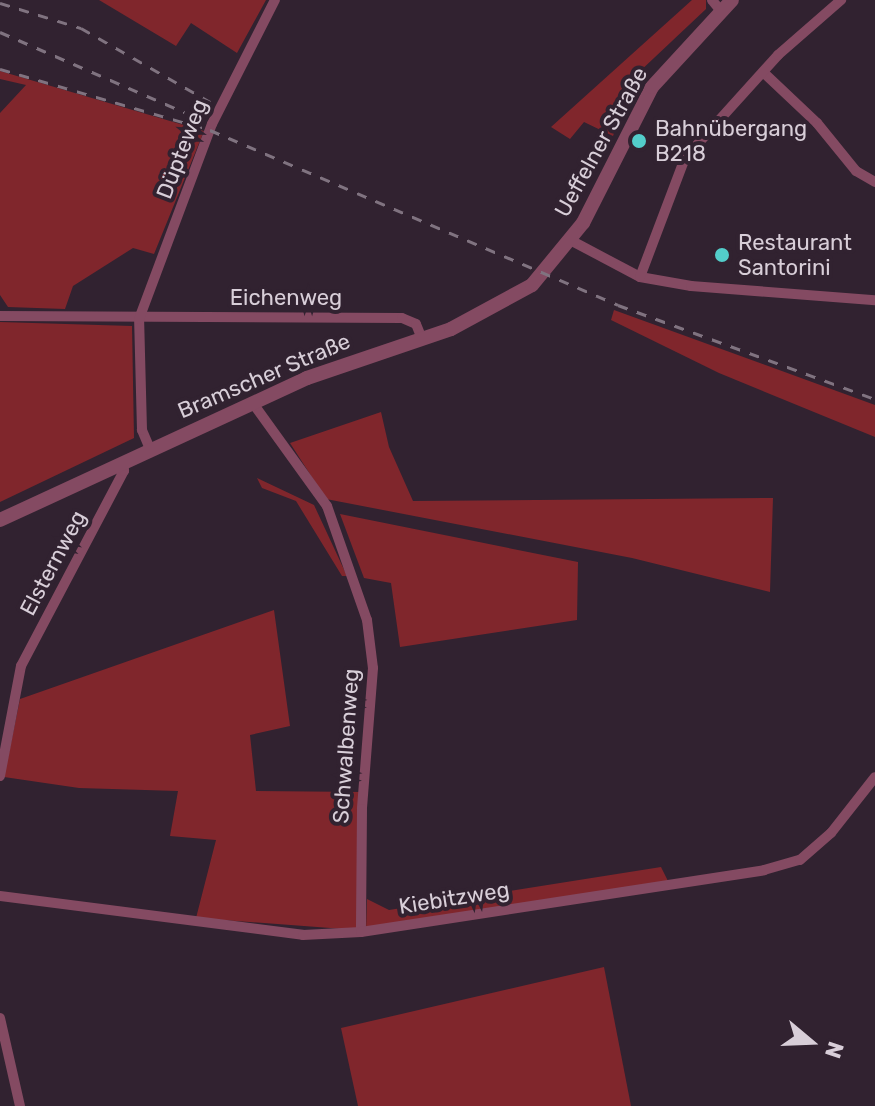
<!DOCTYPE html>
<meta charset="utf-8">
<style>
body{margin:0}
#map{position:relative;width:875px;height:1106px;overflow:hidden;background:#312230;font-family:Rubik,sans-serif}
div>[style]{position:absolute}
.green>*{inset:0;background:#80262c}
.minor>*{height:10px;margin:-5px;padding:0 5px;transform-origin:5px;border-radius:5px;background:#844a62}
.tertiary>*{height:14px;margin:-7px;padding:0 7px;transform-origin:7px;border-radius:7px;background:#844a62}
.rail>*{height:3px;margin-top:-1.5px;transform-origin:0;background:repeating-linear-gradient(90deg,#807380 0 10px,transparent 0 20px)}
.dots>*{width:22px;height:22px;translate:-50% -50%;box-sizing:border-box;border:4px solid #312230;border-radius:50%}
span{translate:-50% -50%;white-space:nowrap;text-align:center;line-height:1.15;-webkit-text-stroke:8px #312230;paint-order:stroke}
.poi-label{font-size:22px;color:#d8ced8}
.left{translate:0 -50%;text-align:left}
.street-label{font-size:22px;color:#d8ced8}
.north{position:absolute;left:771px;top:1002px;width:80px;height:80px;-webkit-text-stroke:6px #312230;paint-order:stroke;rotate:109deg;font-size:22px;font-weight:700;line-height:32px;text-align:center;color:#d8ced8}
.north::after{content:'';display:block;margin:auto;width:28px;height:36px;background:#d8ced8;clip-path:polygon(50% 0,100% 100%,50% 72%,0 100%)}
</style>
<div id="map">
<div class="green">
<i style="clip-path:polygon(99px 0,266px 0,237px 53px,191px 23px,176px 46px)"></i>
<i style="clip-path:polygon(692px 0,706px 0,706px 9px,637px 74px,613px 136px,584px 122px,570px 139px,551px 127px)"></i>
<i style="clip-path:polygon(0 71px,204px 131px,154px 254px,133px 248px,73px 286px,65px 309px,8px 307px,0 295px,0 113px,26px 85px,0 79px)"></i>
<i style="clip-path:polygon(614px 310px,875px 405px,875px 437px,719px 373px,611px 320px)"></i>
<i style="clip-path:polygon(0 322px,132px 326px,134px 438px,0 502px)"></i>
<i style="clip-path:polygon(381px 412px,389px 447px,413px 501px,773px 498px,770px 592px,632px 558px,326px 499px,290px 443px)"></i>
<i style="clip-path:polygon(257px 478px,314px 505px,347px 576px,342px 576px,296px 501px,262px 488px)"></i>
<i style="clip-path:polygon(340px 514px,578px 562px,577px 620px,400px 647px,391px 583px,364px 578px)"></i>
<i style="clip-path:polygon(274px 610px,290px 726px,250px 735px,256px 791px,362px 792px,357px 930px,196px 918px,216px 840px,170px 836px,178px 791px,79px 788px,4px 777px,20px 699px)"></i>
<i style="clip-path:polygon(661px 867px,668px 881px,366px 930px,367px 899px,389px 910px)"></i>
<i style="clip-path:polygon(604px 967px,631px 1106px,358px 1106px,341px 1028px)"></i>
</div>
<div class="minor">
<i style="left:712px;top:0;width:14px;rotate:51deg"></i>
<i style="left:764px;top:73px;width:73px;rotate:43.3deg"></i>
<i style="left:817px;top:123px;width:62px;rotate:50.9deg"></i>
<i style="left:856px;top:171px;width:22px;rotate:30deg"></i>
<i style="left:572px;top:241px;width:77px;rotate:27.9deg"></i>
<i style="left:640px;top:277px;width:52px;rotate:10deg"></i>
<i style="left:691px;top:286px;width:185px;rotate:4.4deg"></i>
<i style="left:640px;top:277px;width:127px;rotate:-69.3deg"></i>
<i style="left:685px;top:158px;width:139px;rotate:-47.9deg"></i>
<i style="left:778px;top:55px;width:84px;rotate:-41.1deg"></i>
<i style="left:0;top:316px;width:402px;rotate:0.3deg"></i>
<i style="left:402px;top:318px;width:15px;rotate:23deg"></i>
<i style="left:416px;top:324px;width:16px;rotate:68deg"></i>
<i style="left:252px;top:402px;width:128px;rotate:54.2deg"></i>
<i style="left:327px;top:506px;width:121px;rotate:70.7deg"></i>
<i style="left:367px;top:620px;width:48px;rotate:82.9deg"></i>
<i style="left:373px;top:668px;width:141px;rotate:94.5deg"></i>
<i style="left:362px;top:809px;width:123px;rotate:90.5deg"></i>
<i style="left:150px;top:449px;width:21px;rotate:-113deg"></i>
<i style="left:142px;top:430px;width:111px;rotate:-91.5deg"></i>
<i style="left:139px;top:319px;width:208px;rotate:-69.5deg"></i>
<i style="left:212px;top:124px;width:139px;rotate:-63.1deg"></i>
<i style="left:0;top:776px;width:112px;rotate:-79.2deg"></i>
<i style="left:21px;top:666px;width:221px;rotate:-62.2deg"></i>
<i style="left:124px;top:471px;width:8px;rotate:-97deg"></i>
<i style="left:0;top:896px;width:305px;rotate:7.3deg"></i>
<i style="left:303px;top:935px;width:58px;rotate:-3deg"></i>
<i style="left:361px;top:932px;width:408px;rotate:-8.7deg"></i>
<i style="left:764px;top:870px;width:37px;rotate:-16deg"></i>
<i style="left:800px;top:860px;width:41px;rotate:-41.1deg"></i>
<i style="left:831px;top:833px;width:71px;rotate:-51.8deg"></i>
<i style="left:0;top:1018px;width:90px;rotate:77.2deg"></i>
</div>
<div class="tertiary">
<i style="left:0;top:520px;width:338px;rotate:-24.8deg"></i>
<i style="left:307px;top:378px;width:152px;rotate:-18.8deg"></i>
<i style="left:451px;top:329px;width:92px;rotate:-28.5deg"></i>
<i style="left:532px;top:285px;width:80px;rotate:-50.6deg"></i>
<i style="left:583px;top:223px;width:153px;rotate:-63.1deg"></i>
<i style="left:652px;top:87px;width:118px;rotate:-47.4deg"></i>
</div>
<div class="rail">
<i style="left:0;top:3px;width:85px;rotate:17.2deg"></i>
<i style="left:81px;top:28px;width:149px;rotate:29.8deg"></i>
<i style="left:0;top:32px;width:201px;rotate:23.5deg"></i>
<i style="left:0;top:69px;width:219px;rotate:16.2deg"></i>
<i style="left:210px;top:130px;width:444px;rotate:23.2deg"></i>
<i style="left:618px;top:305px;width:274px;rotate:20.1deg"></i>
</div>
<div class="dots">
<i style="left:639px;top:141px;background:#53cdca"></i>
<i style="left:722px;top:255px;background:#53cdca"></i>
</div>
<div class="poi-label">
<span class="left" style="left:655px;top:141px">Bahnübergang<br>B218</span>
<span class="left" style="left:738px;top:255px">Restaurant<br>Santorini</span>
</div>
<div class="street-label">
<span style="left:601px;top:142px;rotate:-61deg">Ueffelner Straße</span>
<span style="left:182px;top:149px;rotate:-69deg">Düpteweg</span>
<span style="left:286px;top:298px">Eichenweg</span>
<span style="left:264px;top:376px;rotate:-23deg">Bramscher Straße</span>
<span style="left:53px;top:563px;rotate:-62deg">Elsternweg</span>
<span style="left:346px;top:746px;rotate:-86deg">Schwalbenweg</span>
<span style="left:454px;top:898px;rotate:-9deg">Kiebitzweg</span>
</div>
<div class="north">N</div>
</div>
